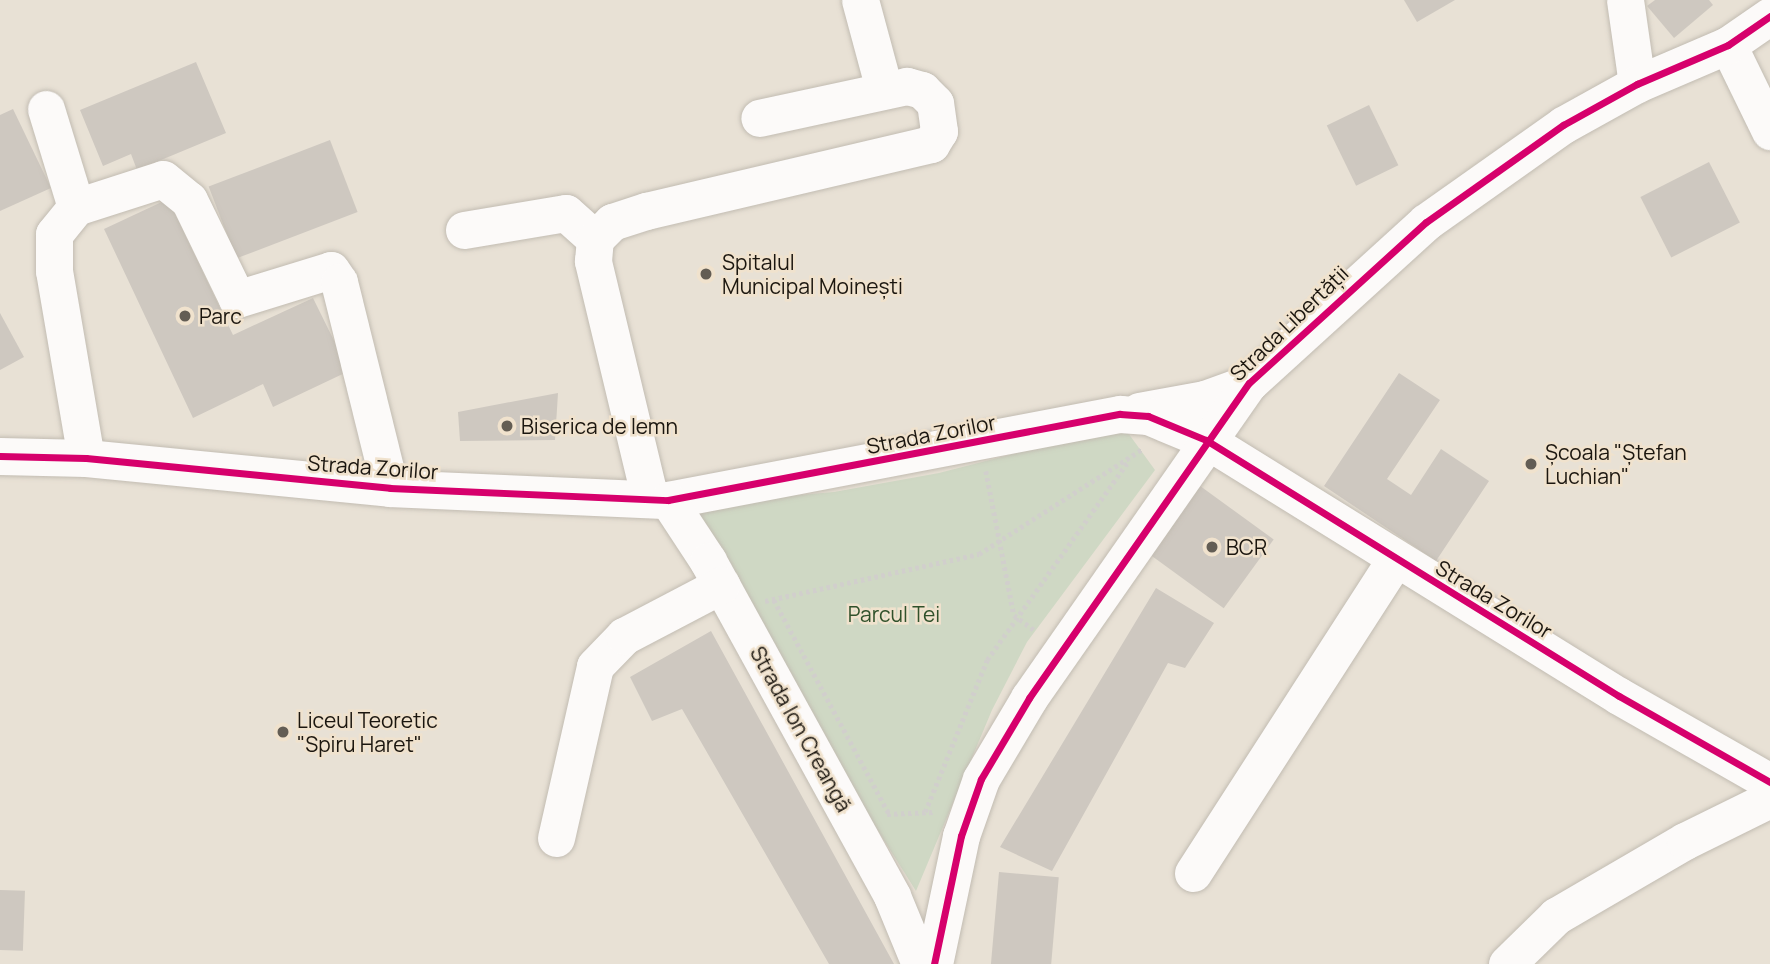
<!DOCTYPE html>
<meta charset="utf-8">
<style>
body{margin:0}
#map{position:relative;width:1770px;height:964px;overflow:hidden;background:#e8e1d5;font-family:Manrope,sans-serif}
div>[style]{position:absolute}
.green>*{inset:0;background:#cfd8c4}
.building>*{inset:0;background:#cec8c0;transform-origin:0 0}
.path>*{height:4.5px;margin-top:-2.25px;transform-origin:0;background:repeating-linear-gradient(90deg,#d1cfcc 0 3.5px,transparent 0 7px)}
.roads{filter:drop-shadow(0 0 2px #c2bcb2) drop-shadow(0 0 2px #c2bcb2)}
.minor>*{height:37px;margin:-18.5px;padding:0 18.5px;transform-origin:18.5px;border-radius:18.5px;background:#fcfaf9}
.cycleway>*{height:7px;margin:-3.5px;padding:0 3.5px;transform-origin:3.5px;border-radius:3.5px;background:#d6006c}
.dots>*{width:19px;height:19px;translate:-50% -50%;box-sizing:border-box;border:4px solid #f0e2cd;border-radius:50%}
span{translate:-50% -50%;white-space:nowrap;text-align:center;line-height:1.15;-webkit-text-stroke:5px #f0e2cd;paint-order:stroke}
.poi-label{font-size:21px;color:#1b160f}
.left{translate:0 -50%;text-align:left}
.street-label{font-size:21px;color:#1b160f}
.park-label{font-size:21px;color:#30512b}
</style>
<div id="map">
<div class="green">
<i style="clip-path:polygon(1123px 426px,1155px 470px,1027px 642px,992px 710px,916px 891px,771px 661px,694px 504px,834px 492px,939px 473px)"></i>
</div>
<div class="building">
<i style="clip-path:polygon(1404px 0,1455px 0,1417px 22px)"></i>
<i style="clip-path:polygon(1655px 0,1709px 0,1713px 5px,1674px 38px,1647px 6px)"></i>
<i style="clip-path:polygon(196px 62px,226px 133px,137px 170px,131px 154px,103px 166px,80px 110px)"></i>
<i style="left:1369px;top:105px;width:67px;height:47px;rotate:64deg"></i>
<i style="clip-path:polygon(13px 109px,51px 188px,0 211px,0 115px)"></i>
<i style="left:330px;top:140px;width:77px;height:130px;rotate:69deg"></i>
<i style="left:1709px;top:162px;width:68px;height:77px;rotate:63deg"></i>
<i style="clip-path:polygon(168px 199px,233px 335px,313px 298px,349px 371px,273px 407px,263px 384px,193px 418px,104px 229px)"></i>
<i style="clip-path:polygon(0 313px,24px 357px,0 370px)"></i>
<i style="clip-path:polygon(1399px 373px,1440px 400px,1387px 479px,1411px 495px,1441px 449px,1489px 481px,1436px 561px,1324px 486px)"></i>
<i style="clip-path:polygon(558px 393px,555px 440px,460px 441px,458px 412px)"></i>
<i style="left:1196px;top:483px;width:96px;height:85px;rotate:36deg"></i>
<i style="clip-path:polygon(1156px 588px,1214px 623px,1185px 668px,1168px 663px,1052px 871px,1000px 847px)"></i>
<i style="clip-path:polygon(711px 631px,894px 964px,829px 964px,682px 709px,652px 721px,630px 677px)"></i>
<i style="left:999px;top:872px;width:60px;height:93px;rotate:5deg"></i>
<i style="left:0;top:890px;width:25px;height:60px;rotate:2deg"></i>
</div>
<div class="path">
<i style="left:986px;top:471px;width:147px;rotate:79deg"></i>
<i style="left:1014px;top:615px;width:26px;rotate:37deg"></i>
<i style="left:774px;top:600px;width:243px;rotate:61.7deg"></i>
<i style="left:765px;top:601px;width:219px;rotate:-12.4deg"></i>
<i style="left:979px;top:554px;width:193px;rotate:-32.7deg"></i>
<i style="left:925px;top:812px;width:164px;rotate:-67.8deg"></i>
<i style="left:987px;top:660px;width:245px;rotate:-54.6deg"></i>
<i style="left:887px;top:814px;width:47px;rotate:-2.4deg"></i>
</div>
<div class="roads">
<div class="minor">
<i style="left:860px;top:0;width:92px;rotate:74.9deg"></i>
<i style="left:1625px;top:0;width:85px;rotate:81.9deg"></i>
<i style="left:1728px;top:45px;width:96px;rotate:64deg"></i>
<i style="left:46px;top:109px;width:102px;rotate:73deg"></i>
<i style="left:464px;top:230px;width:103px;rotate:-9.5deg"></i>
<i style="left:566px;top:213px;width:39px;rotate:42deg"></i>
<i style="left:1139px;top:411px;width:67px;rotate:-10.3deg"></i>
<i style="left:1205px;top:399px;width:47px;rotate:-20deg"></i>
<i style="left:0;top:456px;width:86px;rotate:1.3deg"></i>
<i style="left:86px;top:458px;width:305px;rotate:5.6deg"></i>
<i style="left:390px;top:488px;width:278px;rotate:2.5deg"></i>
<i style="left:668px;top:500px;width:460px;rotate:-10.8deg"></i>
<i style="left:1120px;top:414px;width:28px;rotate:4deg"></i>
<i style="left:1148px;top:416px;width:63px;rotate:22.5deg"></i>
<i style="left:1206px;top:440px;width:486px;rotate:31.8deg"></i>
<i style="left:1619px;top:696px;width:174px;rotate:29.7deg"></i>
<i style="left:86px;top:458px;width:190px;rotate:-99.7deg"></i>
<i style="left:54px;top:271px;width:37px;rotate:-90deg"></i>
<i style="left:54px;top:234px;width:35px;rotate:-51deg"></i>
<i style="left:76px;top:207px;width:91px;rotate:-17.8deg"></i>
<i style="left:163px;top:179px;width:33px;rotate:39deg"></i>
<i style="left:189px;top:200px;width:110px;rotate:64.1deg"></i>
<i style="left:237px;top:299px;width:98px;rotate:-17.1deg"></i>
<i style="left:331px;top:270px;width:14px;rotate:56deg"></i>
<i style="left:339px;top:282px;width:212px;rotate:76.1deg"></i>
<i style="left:650px;top:499px;width:245px;rotate:-103.5deg"></i>
<i style="left:593px;top:261px;width:22px;rotate:-85deg"></i>
<i style="left:595px;top:239px;width:24px;rotate:-45deg"></i>
<i style="left:612px;top:222px;width:36px;rotate:-18deg"></i>
<i style="left:646px;top:211px;width:293px;rotate:-13.2deg"></i>
<i style="left:931px;top:144px;width:15px;rotate:-58deg"></i>
<i style="left:939px;top:131px;width:28px;rotate:-98deg"></i>
<i style="left:935px;top:103px;width:18px;rotate:-135deg"></i>
<i style="left:922px;top:90px;width:16px;rotate:-165deg"></i>
<i style="left:907px;top:86px;width:151px;rotate:167.8deg"></i>
<i style="left:668px;top:500px;width:73px;rotate:56.7deg"></i>
<i style="left:708px;top:561px;width:382px;rotate:61.2deg"></i>
<i style="left:892px;top:896px;width:74px;rotate:67.6deg"></i>
<i style="left:556px;top:838px;width:176px;rotate:-77.2deg"></i>
<i style="left:595px;top:666px;width:42px;rotate:-46deg"></i>
<i style="left:624px;top:636px;width:110px;rotate:-27.7deg"></i>
<i style="left:1193px;top:873px;width:373px;rotate:-57.2deg"></i>
<i style="left:934px;top:964px;width:131px;rotate:-78.1deg"></i>
<i style="left:961px;top:836px;width:60px;rotate:-70.7deg"></i>
<i style="left:981px;top:779px;width:94px;rotate:-59.3deg"></i>
<i style="left:1029px;top:698px;width:384px;rotate:-55.1deg"></i>
<i style="left:1249px;top:383px;width:239px;rotate:-42.3deg"></i>
<i style="left:1426px;top:222px;width:168px;rotate:-35.3deg"></i>
<i style="left:1563px;top:125px;width:85px;rotate:-29deg"></i>
<i style="left:1637px;top:84px;width:99px;rotate:-23.2deg"></i>
<i style="left:1728px;top:45px;width:51px;rotate:-34.6deg"></i>
<i style="left:1507px;top:964px;width:69px;rotate:-44.4deg"></i>
<i style="left:1556px;top:916px;width:149px;rotate:-30.2deg"></i>
<i style="left:1685px;top:841px;width:95px;rotate:-26.3deg"></i>
</div>
</div>
<div class="cycleway">
<i style="left:0;top:456px;width:86px;rotate:1.3deg"></i>
<i style="left:86px;top:458px;width:305px;rotate:5.6deg"></i>
<i style="left:390px;top:488px;width:278px;rotate:2.5deg"></i>
<i style="left:668px;top:500px;width:460px;rotate:-10.8deg"></i>
<i style="left:1120px;top:414px;width:28px;rotate:4deg"></i>
<i style="left:1148px;top:416px;width:63px;rotate:22.5deg"></i>
<i style="left:1206px;top:440px;width:486px;rotate:31.8deg"></i>
<i style="left:1619px;top:696px;width:174px;rotate:29.7deg"></i>
<i style="left:934px;top:964px;width:131px;rotate:-78.1deg"></i>
<i style="left:961px;top:836px;width:60px;rotate:-70.7deg"></i>
<i style="left:981px;top:779px;width:94px;rotate:-59.3deg"></i>
<i style="left:1029px;top:698px;width:384px;rotate:-55.1deg"></i>
<i style="left:1249px;top:383px;width:239px;rotate:-42.3deg"></i>
<i style="left:1426px;top:222px;width:168px;rotate:-35.3deg"></i>
<i style="left:1563px;top:125px;width:85px;rotate:-29deg"></i>
<i style="left:1637px;top:84px;width:99px;rotate:-23.2deg"></i>
<i style="left:1728px;top:45px;width:51px;rotate:-34.6deg"></i>
</div>
<div class="dots">
<i style="left:706px;top:274px;background:#635d54"></i>
<i style="left:185px;top:316px;background:#635d54"></i>
<i style="left:507px;top:426px;background:#635d54"></i>
<i style="left:1531px;top:464px;background:#635d54"></i>
<i style="left:1212px;top:547px;background:#635d54"></i>
<i style="left:283px;top:732px;background:#635d54"></i>
</div>
<div class="poi-label">
<span class="left" style="left:722px;top:274px">Spitalul<br>Municipal Moinești</span>
<span class="left" style="left:199px;top:316px">Parc</span>
<span class="left" style="left:521px;top:426px">Biserica de lemn</span>
<span class="left" style="left:1545px;top:464px">Școala "Ștefan<br>Luchian"</span>
<span class="left" style="left:1226px;top:547px">BCR</span>
<span class="left" style="left:297px;top:732px">Liceul Teoretic<br>"Spiru Haret"</span>
</div>
<div class="street-label">
<span style="left:1289px;top:323px;rotate:-44deg">Strada Libertății</span>
<span style="left:931px;top:434px;rotate:-11deg">Strada Zorilor</span>
<span style="left:373px;top:467px;rotate:4deg">Strada Zorilor</span>
<span style="left:1494px;top:599px;rotate:31deg">Strada Zorilor</span>
<span style="left:801px;top:729px;rotate:61deg">Strada Ion Creangă</span>
</div>
<div class="park-label">
<span style="left:894px;top:614px">Parcul Tei</span>
</div>
</div>
